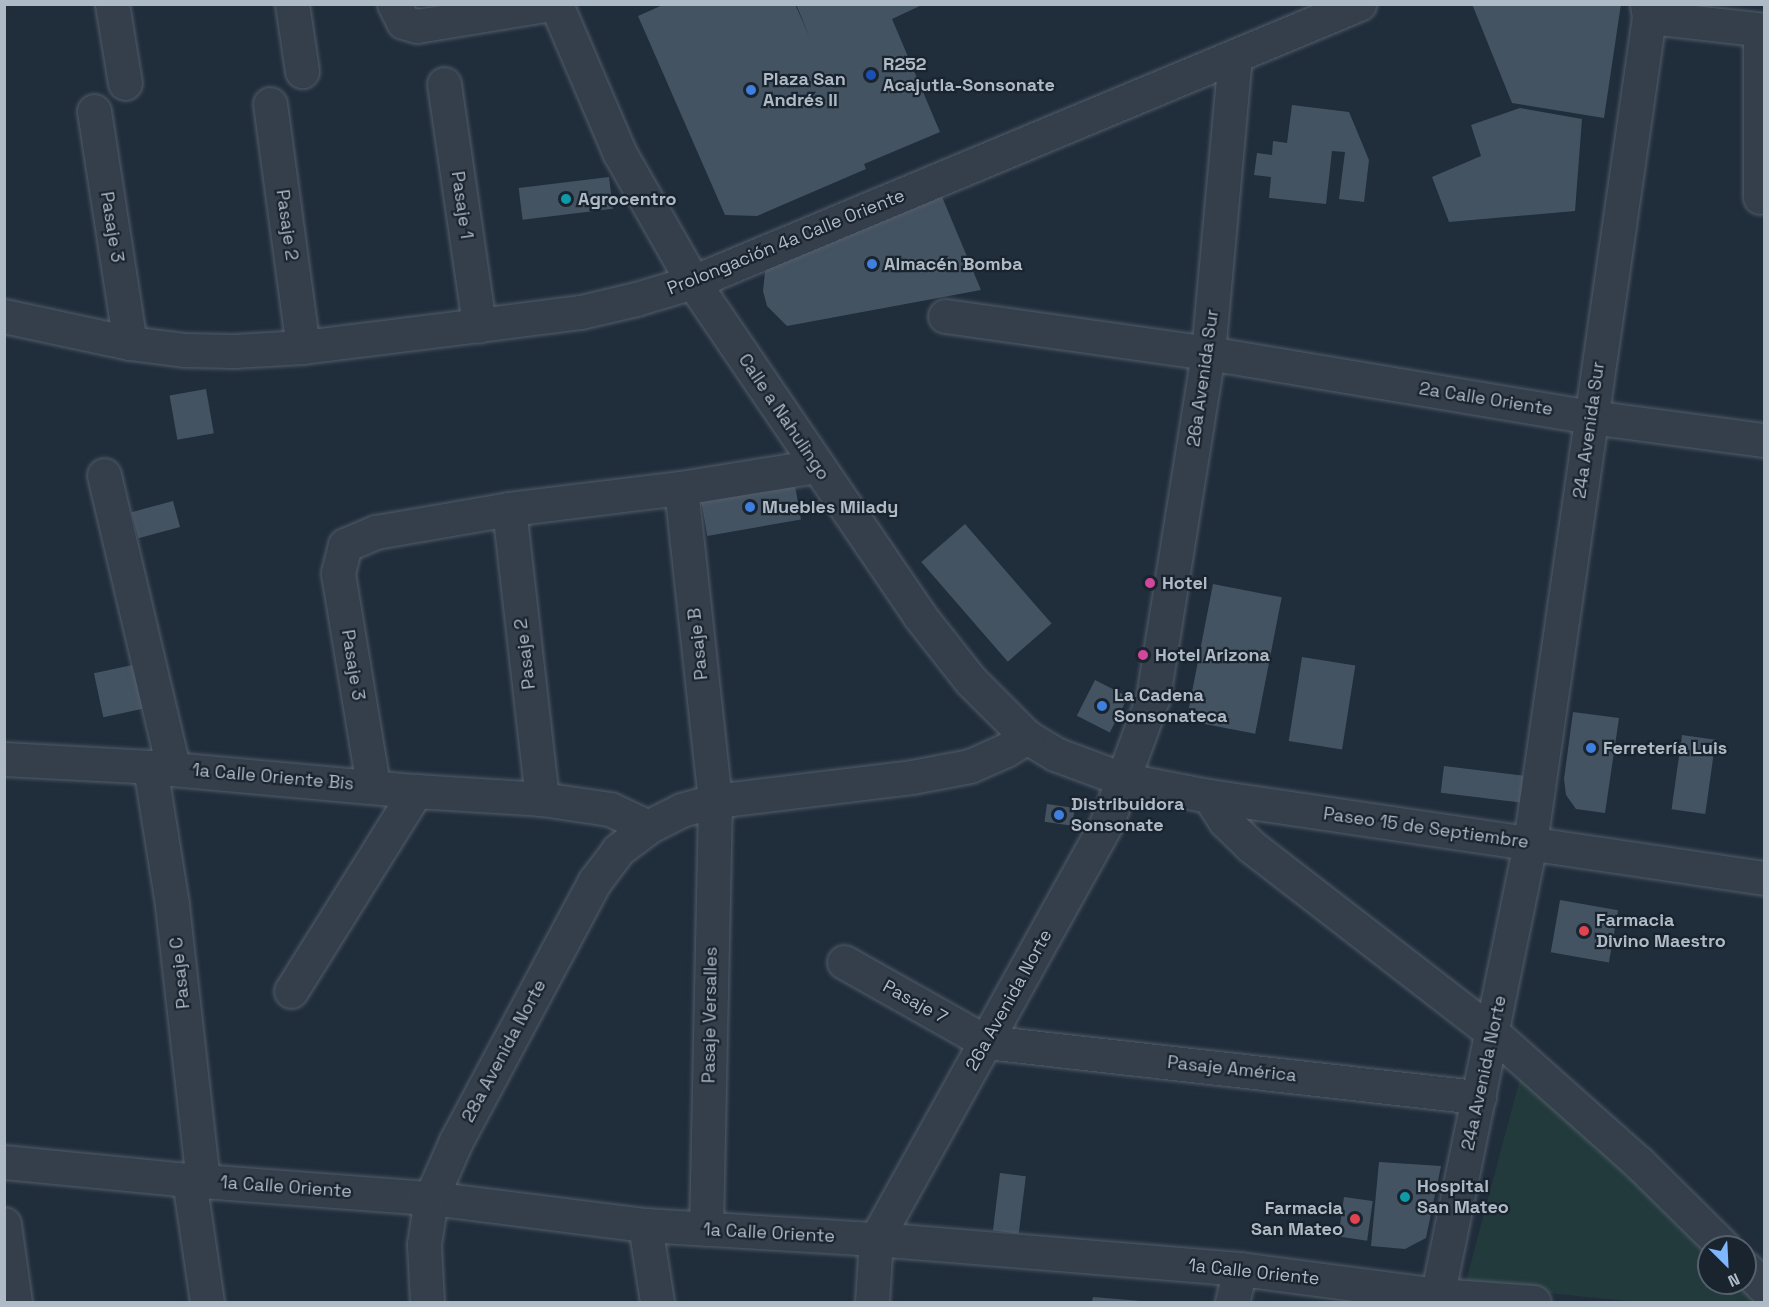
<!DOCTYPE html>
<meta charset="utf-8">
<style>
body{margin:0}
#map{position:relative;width:1769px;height:1307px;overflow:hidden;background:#202d3b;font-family:"Space Grotesk",sans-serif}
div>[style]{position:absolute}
.green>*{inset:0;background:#223a3c}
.building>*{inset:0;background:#445362;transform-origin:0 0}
.roads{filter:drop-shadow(0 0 2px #525d69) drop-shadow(0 0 2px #525d69)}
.minor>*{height:33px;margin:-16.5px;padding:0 16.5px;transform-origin:16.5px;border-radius:16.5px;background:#343f4b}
.dots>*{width:16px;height:16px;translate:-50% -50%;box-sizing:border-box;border:3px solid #1a242f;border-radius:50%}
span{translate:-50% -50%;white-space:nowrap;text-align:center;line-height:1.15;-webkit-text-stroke:4.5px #1a242f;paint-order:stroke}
.poi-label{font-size:18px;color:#afbac7;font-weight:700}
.left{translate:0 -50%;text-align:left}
.right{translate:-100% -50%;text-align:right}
.street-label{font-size:18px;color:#afbac7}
.frame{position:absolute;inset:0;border:6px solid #afbac7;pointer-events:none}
.north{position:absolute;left:1697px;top:1235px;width:60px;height:60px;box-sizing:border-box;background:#1a242f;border:2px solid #56606c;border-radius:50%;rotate:156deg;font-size:16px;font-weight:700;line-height:24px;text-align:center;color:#afbac7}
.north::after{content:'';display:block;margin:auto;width:21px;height:27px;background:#7eb7fd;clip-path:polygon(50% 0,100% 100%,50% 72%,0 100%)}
</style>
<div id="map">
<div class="green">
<i style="clip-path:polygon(1522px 1071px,1709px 1249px,1709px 1283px,1745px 1283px,1764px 1302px,1638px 1302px,1465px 1285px)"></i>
</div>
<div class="building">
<i style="clip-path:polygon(665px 4px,795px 4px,810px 38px,796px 4px,924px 4px,892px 19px,940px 132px,864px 164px,866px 169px,757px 216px,725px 215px,638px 16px)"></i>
<i style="clip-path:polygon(1472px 4px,1621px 4px,1604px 118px,1512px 103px)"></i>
<i style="clip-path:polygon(1292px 105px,1349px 112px,1369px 160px,1364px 202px,1339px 199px,1345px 152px,1332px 151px,1326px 204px,1269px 198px,1271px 177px,1254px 175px,1257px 153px,1272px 155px,1273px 141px,1287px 143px)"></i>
<i style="clip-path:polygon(1520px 108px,1582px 119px,1575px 211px,1449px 222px,1432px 177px,1481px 156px,1471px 125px)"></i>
<i style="left:609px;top:177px;width:32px;height:91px;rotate:83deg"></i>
<i style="clip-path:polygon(940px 192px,981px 290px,787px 326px,767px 306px,763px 291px,765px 272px,783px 255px)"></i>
<i style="left:206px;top:389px;width:45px;height:37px;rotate:80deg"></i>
<i style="left:794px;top:480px;width:40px;height:95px;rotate:80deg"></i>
<i style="left:173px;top:501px;width:27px;height:43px;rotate:75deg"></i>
<i style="left:965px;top:524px;width:132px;height:58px;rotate:49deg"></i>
<i style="left:1213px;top:584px;width:70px;height:139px;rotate:11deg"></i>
<i style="left:1302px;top:657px;width:54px;height:85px;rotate:9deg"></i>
<i style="left:137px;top:664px;width:45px;height:44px;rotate:78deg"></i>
<i style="left:1095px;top:680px;width:37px;height:40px;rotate:27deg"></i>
<i style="clip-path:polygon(1573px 712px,1619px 718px,1605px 813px,1576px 809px,1566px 795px,1564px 779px)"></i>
<i style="left:1682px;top:735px;width:34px;height:75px;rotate:8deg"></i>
<i style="left:1444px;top:766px;width:84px;height:27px;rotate:7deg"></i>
<i style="left:1047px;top:804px;width:28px;height:18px;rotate:8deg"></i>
<i style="left:1560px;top:900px;width:59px;height:53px;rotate:10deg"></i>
<i style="clip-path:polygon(1379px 1162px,1441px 1166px,1426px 1238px,1405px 1249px,1371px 1246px)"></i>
<i style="left:1000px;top:1173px;width:26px;height:58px;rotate:7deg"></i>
<i style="left:1344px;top:1197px;width:29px;height:40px;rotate:8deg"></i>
<i style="clip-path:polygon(1093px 1297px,1141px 1301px,1141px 1302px,1092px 1302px)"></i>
</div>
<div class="roads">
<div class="minor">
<i style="left:112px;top:4px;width:80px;rotate:80.7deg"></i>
<i style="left:292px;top:4px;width:68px;rotate:81.5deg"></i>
<i style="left:394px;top:4px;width:20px;rotate:63deg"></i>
<i style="left:403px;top:22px;width:15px;rotate:16deg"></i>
<i style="left:417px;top:26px;width:136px;rotate:-9.3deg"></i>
<i style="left:556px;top:4px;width:161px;rotate:66.9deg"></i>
<i style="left:619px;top:152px;width:150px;rotate:60.4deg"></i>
<i style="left:693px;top:282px;width:402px;rotate:55.8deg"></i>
<i style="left:919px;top:615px;width:84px;rotate:51.8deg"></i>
<i style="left:971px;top:681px;width:79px;rotate:45deg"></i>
<i style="left:1027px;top:737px;width:33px;rotate:31deg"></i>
<i style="left:1055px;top:754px;width:75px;rotate:20.4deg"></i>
<i style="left:1125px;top:780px;width:86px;rotate:10.8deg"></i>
<i style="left:1209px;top:796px;width:561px;rotate:8.4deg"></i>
<i style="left:1649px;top:17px;width:116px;rotate:6.4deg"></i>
<i style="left:1760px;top:30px;width:167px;rotate:90deg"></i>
<i style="left:444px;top:84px;width:244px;rotate:81.7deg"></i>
<i style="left:270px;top:104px;width:245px;rotate:82.3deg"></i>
<i style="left:94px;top:111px;width:235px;rotate:81.2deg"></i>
<i style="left:4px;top:316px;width:129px;rotate:12.1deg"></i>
<i style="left:130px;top:343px;width:54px;rotate:7.4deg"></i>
<i style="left:184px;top:350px;width:50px;rotate:1.1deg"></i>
<i style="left:234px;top:351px;width:69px;rotate:-3.3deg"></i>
<i style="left:303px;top:347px;width:177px;rotate:-7.1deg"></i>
<i style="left:479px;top:325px;width:103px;rotate:-7.3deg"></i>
<i style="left:581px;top:312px;width:57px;rotate:-13.3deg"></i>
<i style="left:636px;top:299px;width:59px;rotate:-16.6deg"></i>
<i style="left:693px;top:282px;width:722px;rotate:-22.66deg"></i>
<i style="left:945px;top:316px;width:266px;rotate:8deg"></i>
<i style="left:1208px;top:353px;width:388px;rotate:9.5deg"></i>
<i style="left:1591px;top:417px;width:175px;rotate:7.6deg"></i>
<i style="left:104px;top:475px;width:301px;rotate:76.7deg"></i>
<i style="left:681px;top:488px;width:315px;rotate:83.8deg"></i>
<i style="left:715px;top:801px;width:428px;rotate:91.2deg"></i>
<i style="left:509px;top:509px;width:292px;rotate:83.5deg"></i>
<i style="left:4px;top:759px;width:146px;rotate:3.1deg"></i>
<i style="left:150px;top:767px;width:267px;rotate:5.2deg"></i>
<i style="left:416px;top:791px;width:126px;rotate:3.6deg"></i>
<i style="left:542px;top:799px;width:69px;rotate:8.4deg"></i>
<i style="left:610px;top:809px;width:42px;rotate:25.3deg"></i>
<i style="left:648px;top:827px;width:37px;rotate:-27deg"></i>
<i style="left:681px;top:810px;width:35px;rotate:-15deg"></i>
<i style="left:715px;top:801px;width:198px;rotate:-6.9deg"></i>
<i style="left:912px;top:777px;width:59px;rotate:-10.7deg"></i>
<i style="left:970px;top:766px;width:39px;rotate:-24deg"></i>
<i style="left:1006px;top:750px;width:25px;rotate:-32deg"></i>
<i style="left:150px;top:767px;width:140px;rotate:80.9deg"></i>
<i style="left:172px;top:905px;width:278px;rotate:83.6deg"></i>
<i style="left:373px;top:785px;width:215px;rotate:-99.4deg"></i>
<i style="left:338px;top:573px;width:29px;rotate:-76deg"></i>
<i style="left:345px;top:545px;width:34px;rotate:-23deg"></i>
<i style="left:376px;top:532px;width:135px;rotate:-9.8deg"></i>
<i style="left:509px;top:509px;width:173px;rotate:-7deg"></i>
<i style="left:681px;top:488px;width:138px;rotate:-9.2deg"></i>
<i style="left:1209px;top:796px;width:30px;rotate:57deg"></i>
<i style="left:1225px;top:821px;width:37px;rotate:44deg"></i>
<i style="left:1252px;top:847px;width:304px;rotate:37.7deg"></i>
<i style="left:1493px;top:1033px;width:194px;rotate:41.7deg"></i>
<i style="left:1638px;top:1162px;width:121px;rotate:44.7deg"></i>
<i style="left:844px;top:962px;width:163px;rotate:29.4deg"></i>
<i style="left:986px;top:1042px;width:496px;rotate:6.4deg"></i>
<i style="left:291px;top:991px;width:236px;rotate:-58deg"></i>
<i style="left:4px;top:1162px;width:186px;rotate:5.6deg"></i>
<i style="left:189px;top:1180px;width:243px;rotate:4.3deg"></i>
<i style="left:431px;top:1198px;width:216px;rotate:7.2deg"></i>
<i style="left:645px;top:1225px;width:231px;rotate:3.5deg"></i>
<i style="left:876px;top:1239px;width:365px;rotate:4.7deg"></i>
<i style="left:1240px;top:1269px;width:200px;rotate:7.5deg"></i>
<i style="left:1438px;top:1295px;width:96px;rotate:4.2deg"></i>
<i style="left:189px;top:1180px;width:123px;rotate:81.6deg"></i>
<i style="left:4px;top:1224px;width:79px;rotate:82deg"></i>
<i style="left:645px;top:1225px;width:78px;rotate:81.1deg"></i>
<i style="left:1745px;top:1268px;width:27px;rotate:45deg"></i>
<i style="left:427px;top:1302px;width:58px;rotate:-93deg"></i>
<i style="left:424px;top:1244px;width:47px;rotate:-81.3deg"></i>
<i style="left:431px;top:1198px;width:62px;rotate:-66.3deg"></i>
<i style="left:456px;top:1141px;width:295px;rotate:-61.9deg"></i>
<i style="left:595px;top:881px;width:39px;rotate:-53deg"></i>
<i style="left:618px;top:850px;width:38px;rotate:-37deg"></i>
<i style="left:872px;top:1302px;width:63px;rotate:-86.4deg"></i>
<i style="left:876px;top:1239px;width:477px;rotate:-61deg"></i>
<i style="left:1107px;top:822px;width:133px;rotate:-69.8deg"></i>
<i style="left:1153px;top:697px;width:348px;rotate:-80.9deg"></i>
<i style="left:1208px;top:353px;width:297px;rotate:-84.8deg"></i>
<i style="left:1232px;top:1302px;width:34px;rotate:-76deg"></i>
<i style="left:1436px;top:1302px;width:469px;rotate:-78.4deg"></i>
<i style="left:1530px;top:843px;width:835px;rotate:-81.8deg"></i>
<i style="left:1649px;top:17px;width:13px;rotate:-99deg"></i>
</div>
</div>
<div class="dots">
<i style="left:871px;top:75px;background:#1a4fb4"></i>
<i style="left:751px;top:90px;background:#3f7fe0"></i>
<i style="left:566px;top:199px;background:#0f9aa8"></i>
<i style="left:872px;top:264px;background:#3f7fe0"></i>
<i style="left:750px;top:507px;background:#3f7fe0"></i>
<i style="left:1150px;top:583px;background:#d1479c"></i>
<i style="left:1143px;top:655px;background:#d1479c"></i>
<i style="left:1102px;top:706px;background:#3f7fe0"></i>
<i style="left:1591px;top:748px;background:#3f7fe0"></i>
<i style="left:1059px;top:815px;background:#3f7fe0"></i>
<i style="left:1584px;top:931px;background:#e0444e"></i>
<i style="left:1405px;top:1197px;background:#0f9aa8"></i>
<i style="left:1355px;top:1219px;background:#e0444e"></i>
</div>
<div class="poi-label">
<span class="left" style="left:883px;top:75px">R252<br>Acajutla-Sonsonate</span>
<span class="left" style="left:763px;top:90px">Plaza San<br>Andrés II</span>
<span class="left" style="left:578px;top:199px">Agrocentro</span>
<span class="left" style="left:884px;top:264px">Almacén Bomba</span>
<span class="left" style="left:762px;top:507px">Muebles Milady</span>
<span class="left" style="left:1162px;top:583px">Hotel</span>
<span class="left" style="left:1155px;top:655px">Hotel Arizona</span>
<span class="left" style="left:1114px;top:706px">La Cadena<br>Sonsonateca</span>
<span class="left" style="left:1603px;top:748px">Ferretería Luis</span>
<span class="left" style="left:1071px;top:815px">Distribuidora<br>Sonsonate</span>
<span class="left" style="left:1596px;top:931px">Farmacia<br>Divino Maestro</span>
<span class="left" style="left:1417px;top:1197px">Hospital<br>San Mateo</span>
<span class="right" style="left:1343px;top:1219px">Farmacia<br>San Mateo</span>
</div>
<div class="street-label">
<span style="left:462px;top:205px;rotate:82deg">Pasaje 1</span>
<span style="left:287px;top:225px;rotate:82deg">Pasaje 2</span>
<span style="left:112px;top:227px;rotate:81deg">Pasaje 3</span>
<span style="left:786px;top:242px;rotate:-22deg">Prolongación 4a Calle Oriente</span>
<span style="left:1203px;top:378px;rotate:-82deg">26a Avenida Sur</span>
<span style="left:1486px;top:399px;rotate:9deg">2a Calle Oriente</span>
<span style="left:784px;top:417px;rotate:56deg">Calle a Nahulingo</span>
<span style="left:1589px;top:430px;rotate:-82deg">24a Avenida Sur</span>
<span style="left:698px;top:644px;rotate:-96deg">Pasaje B</span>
<span style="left:525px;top:654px;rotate:-97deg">Pasaje 2</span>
<span style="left:353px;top:665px;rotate:81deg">Pasaje 3</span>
<span style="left:273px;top:777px;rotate:5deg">1a Calle Oriente Bis</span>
<span style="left:1426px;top:828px;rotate:8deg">Paseo 15 de Septiembre</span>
<span style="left:180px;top:973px;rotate:-96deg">Pasaje C</span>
<span style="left:1009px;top:1000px;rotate:-61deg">26a Avenida Norte</span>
<span style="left:915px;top:1002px;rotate:29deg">Pasaje 7</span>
<span style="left:710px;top:1015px;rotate:-89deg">Pasaje Versalles</span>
<span style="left:504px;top:1051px;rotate:-62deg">28a Avenida Norte</span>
<span style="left:1232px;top:1069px;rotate:6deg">Pasaje América</span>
<span style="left:1484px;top:1073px;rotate:-78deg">24a Avenida Norte</span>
<span style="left:286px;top:1187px;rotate:4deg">1a Calle Oriente</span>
<span style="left:769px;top:1233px;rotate:3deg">1a Calle Oriente</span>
<span style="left:1254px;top:1272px;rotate:6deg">1a Calle Oriente</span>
</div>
<div class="frame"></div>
<div class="north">N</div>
</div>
